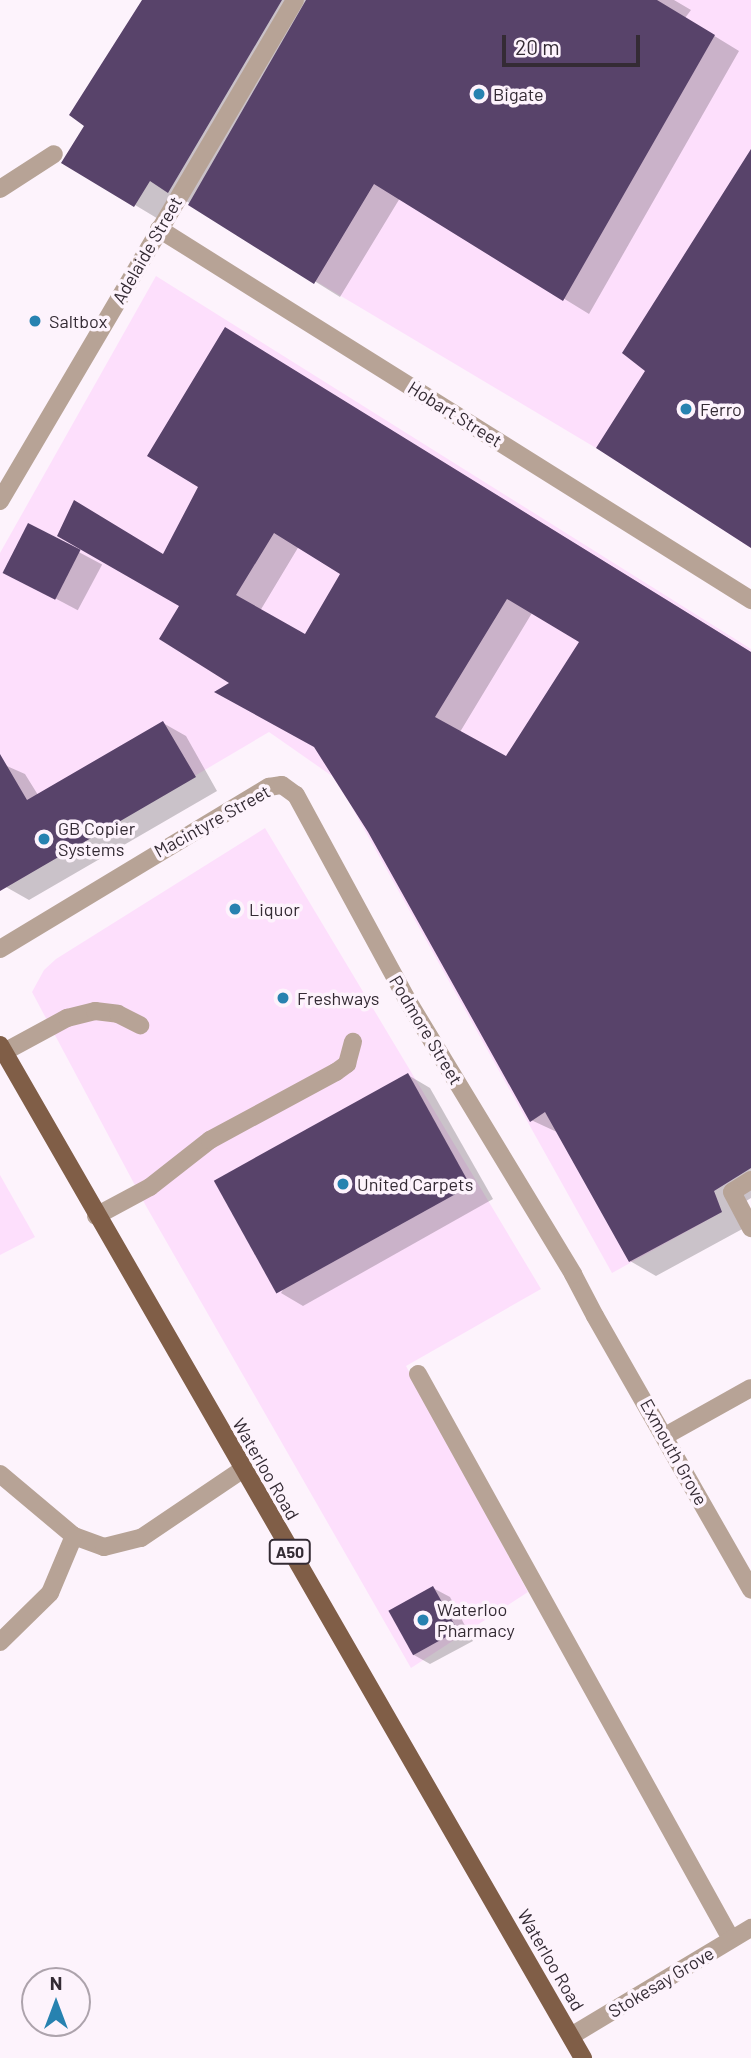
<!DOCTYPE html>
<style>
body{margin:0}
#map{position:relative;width:751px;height:2058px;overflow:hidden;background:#fdf3fc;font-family:Barlow,sans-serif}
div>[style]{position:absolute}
.built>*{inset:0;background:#fddffc}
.shadow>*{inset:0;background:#0003;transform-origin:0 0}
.building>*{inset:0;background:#58436a;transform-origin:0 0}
.service>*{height:18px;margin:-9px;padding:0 9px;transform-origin:9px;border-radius:9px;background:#b7a396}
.pedestrian>*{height:18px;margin:-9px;padding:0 9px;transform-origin:9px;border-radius:9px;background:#b7a396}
.minor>*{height:18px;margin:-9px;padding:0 9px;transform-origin:9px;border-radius:9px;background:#b7a396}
.primary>*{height:18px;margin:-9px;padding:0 9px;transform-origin:9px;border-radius:9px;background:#805e47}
.dots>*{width:19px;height:19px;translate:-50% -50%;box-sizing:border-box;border:4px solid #fdf3fc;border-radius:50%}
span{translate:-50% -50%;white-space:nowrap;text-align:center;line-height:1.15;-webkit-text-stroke:7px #fdf3fc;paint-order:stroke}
.shield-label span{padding:2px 5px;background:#fdf3fc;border:2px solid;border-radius:5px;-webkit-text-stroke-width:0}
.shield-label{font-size:16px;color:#342b34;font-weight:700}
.poi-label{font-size:18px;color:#342b34}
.left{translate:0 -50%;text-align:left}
.street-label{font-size:18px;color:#342b34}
.north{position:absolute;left:21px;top:1967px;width:70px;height:70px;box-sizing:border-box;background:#fdf3fc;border:2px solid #ada3ac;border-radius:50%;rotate:0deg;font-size:19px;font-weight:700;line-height:28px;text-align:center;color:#342b34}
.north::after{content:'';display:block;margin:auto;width:24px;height:32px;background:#2782b0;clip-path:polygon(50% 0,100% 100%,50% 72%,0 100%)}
.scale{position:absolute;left:502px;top:35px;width:138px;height:32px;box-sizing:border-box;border:4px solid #342b34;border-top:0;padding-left:9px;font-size:21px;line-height:24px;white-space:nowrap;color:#342b34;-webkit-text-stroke:5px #fdf3fc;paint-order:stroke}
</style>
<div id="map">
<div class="built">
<i style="clip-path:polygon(332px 0,751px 0,751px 548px,596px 448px,205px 215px)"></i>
<i style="clip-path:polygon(156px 276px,751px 649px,751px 1168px,714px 1191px,722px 1212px,612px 1273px,350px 804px,332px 776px,269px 732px,0 891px,0 553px)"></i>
<i style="clip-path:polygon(265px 828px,541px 1289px,406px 1366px,528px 1592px,411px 1668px,146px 1206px,32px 992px,44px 970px,56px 959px)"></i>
<i style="clip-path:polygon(0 1175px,35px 1237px,0 1255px)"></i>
</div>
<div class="shadow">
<i style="clip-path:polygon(144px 0,674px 0,691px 10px,685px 18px,739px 51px,589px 314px,400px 198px,340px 297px,175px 194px,160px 220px,135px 205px,86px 125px)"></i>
<i style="clip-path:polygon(751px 153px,751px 546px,648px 370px,624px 352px)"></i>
<i style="clip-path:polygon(evenodd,251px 344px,751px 652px,751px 1198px,738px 1206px,746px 1227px,656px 1276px,630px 1261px,559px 1133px,531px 1120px,369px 831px,316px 747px,232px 683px,181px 606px,164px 556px,200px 486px,251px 344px,299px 546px,343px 573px,305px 636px,260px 611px,299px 546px,251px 344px,532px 613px,582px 642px,507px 758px,460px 732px,532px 613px)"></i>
<i style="left:28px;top:525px;width:84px;height:52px;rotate:28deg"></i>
<i style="clip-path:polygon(163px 723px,186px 736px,217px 791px,29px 900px,6px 887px,0 875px,0 763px,25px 774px,38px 795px)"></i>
<i style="clip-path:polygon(408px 1075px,430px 1088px,493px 1199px,303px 1306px,281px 1293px)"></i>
<i style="clip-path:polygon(433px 1588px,450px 1597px,473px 1641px,430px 1664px,414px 1655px)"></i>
</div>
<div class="building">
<i style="clip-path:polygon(142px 0,282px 0,168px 193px,150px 181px,134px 207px,61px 163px,84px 126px,69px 115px)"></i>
<i style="clip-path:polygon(306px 0,657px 0,715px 35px,563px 301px,374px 184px,314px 284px,188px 205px)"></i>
<i style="clip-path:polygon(751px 149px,751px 548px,596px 448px,645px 371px,622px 353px)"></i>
<i style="clip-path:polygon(evenodd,225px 327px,751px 652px,751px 1168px,714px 1191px,722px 1212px,629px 1262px,545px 1112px,530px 1122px,368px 832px,314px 747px,214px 692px,229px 683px,159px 639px,179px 606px,57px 536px,74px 500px,163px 554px,198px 487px,147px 456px,225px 327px,274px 533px,340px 574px,305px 634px,236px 595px,274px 533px,225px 327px,507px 599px,579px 642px,506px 756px,435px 717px,507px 599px)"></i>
<i style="left:28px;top:523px;width:59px;height:56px;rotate:27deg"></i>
<i style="clip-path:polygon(163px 721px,196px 777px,0 891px,0 754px,27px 800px)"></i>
<i style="left:408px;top:1073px;width:129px;height:222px;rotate:61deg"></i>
<i style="left:433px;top:1586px;width:51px;height:51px;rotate:61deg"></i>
</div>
<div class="service">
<i style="left:0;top:189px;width:64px;rotate:-32.9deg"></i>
<i style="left:4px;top:1052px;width:72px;rotate:-28.4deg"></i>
<i style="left:67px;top:1018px;width:29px;rotate:-14deg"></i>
<i style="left:95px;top:1011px;width:23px;rotate:7deg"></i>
<i style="left:118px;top:1014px;width:25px;rotate:27deg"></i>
<i style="left:751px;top:1180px;width:22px;rotate:148deg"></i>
<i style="left:732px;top:1192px;width:41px;rotate:62.2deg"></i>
<i style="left:96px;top:1216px;width:61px;rotate:-28.2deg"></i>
<i style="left:150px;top:1187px;width:76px;rotate:-38.1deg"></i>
<i style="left:210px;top:1140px;width:143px;rotate:-28.4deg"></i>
<i style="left:336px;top:1072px;width:14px;rotate:-36deg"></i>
<i style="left:347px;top:1064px;width:23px;rotate:-75deg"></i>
<i style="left:418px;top:1374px;width:646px;rotate:61.01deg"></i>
</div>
<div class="pedestrian">
<i style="left:573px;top:1274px;width:47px;rotate:62.4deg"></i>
</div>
<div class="minor">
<i style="left:159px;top:229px;width:699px;rotate:32.07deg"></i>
<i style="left:0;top:501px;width:581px;rotate:-59.51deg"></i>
<i style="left:0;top:949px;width:314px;rotate:-31.1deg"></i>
<i style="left:269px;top:787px;width:13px;rotate:-9deg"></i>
<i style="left:282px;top:785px;width:17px;rotate:36deg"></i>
<i style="left:296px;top:795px;width:231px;rotate:61.5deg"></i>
<i style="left:406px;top:998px;width:323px;rotate:58.8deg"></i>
<i style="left:595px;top:1316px;width:315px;rotate:60.3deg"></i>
<i style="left:665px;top:1436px;width:98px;rotate:-29.2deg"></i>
<i style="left:0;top:1474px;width:97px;rotate:40deg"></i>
<i style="left:74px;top:1536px;width:32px;rotate:20deg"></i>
<i style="left:104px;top:1547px;width:38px;rotate:-14deg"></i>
<i style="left:141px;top:1538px;width:122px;rotate:-34deg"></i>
<i style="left:0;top:1642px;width:70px;rotate:-44.4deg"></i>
<i style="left:50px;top:1593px;width:62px;rotate:-67.2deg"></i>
<i style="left:571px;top:2036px;width:210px;rotate:-31deg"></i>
</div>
<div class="primary">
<i style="left:0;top:1045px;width:1169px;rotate:60.08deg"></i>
</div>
<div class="dots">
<i style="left:479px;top:94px;background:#2782b0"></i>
<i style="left:35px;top:321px;background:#2782b0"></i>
<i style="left:686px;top:409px;background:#2782b0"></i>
<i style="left:44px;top:839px;background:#2782b0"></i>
<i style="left:235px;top:909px;background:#2782b0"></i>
<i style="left:283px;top:998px;background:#2782b0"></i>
<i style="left:343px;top:1184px;background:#2782b0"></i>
<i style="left:423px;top:1620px;background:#2782b0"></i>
</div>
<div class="shield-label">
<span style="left:290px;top:1552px">A50</span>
</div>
<div class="poi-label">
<span class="left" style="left:493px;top:94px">Bigate</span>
<span class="left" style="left:49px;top:321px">Saltbox</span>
<span class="left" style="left:700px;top:409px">Ferro</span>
<span class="left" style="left:58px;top:839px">GB Copier<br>Systems</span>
<span class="left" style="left:249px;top:909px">Liquor</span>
<span class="left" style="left:297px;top:998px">Freshways</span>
<span class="left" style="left:357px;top:1184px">United Carpets</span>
<span class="left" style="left:437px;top:1620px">Waterloo<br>Pharmacy</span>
</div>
<div class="street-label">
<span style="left:147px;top:250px;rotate:-60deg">Adelaide Street</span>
<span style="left:455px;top:414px;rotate:32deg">Hobart Street</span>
<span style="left:212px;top:821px;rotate:-29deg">Macintyre Street</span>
<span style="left:426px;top:1030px;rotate:59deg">Podmore Street</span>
<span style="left:674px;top:1452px;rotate:61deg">Exmouth Grove</span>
<span style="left:266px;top:1469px;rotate:60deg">Waterloo Road</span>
<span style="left:551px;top:1960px;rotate:60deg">Waterloo Road</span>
<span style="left:661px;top:1982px;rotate:-31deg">Stokesay Grove</span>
</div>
<div class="north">N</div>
<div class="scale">20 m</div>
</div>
